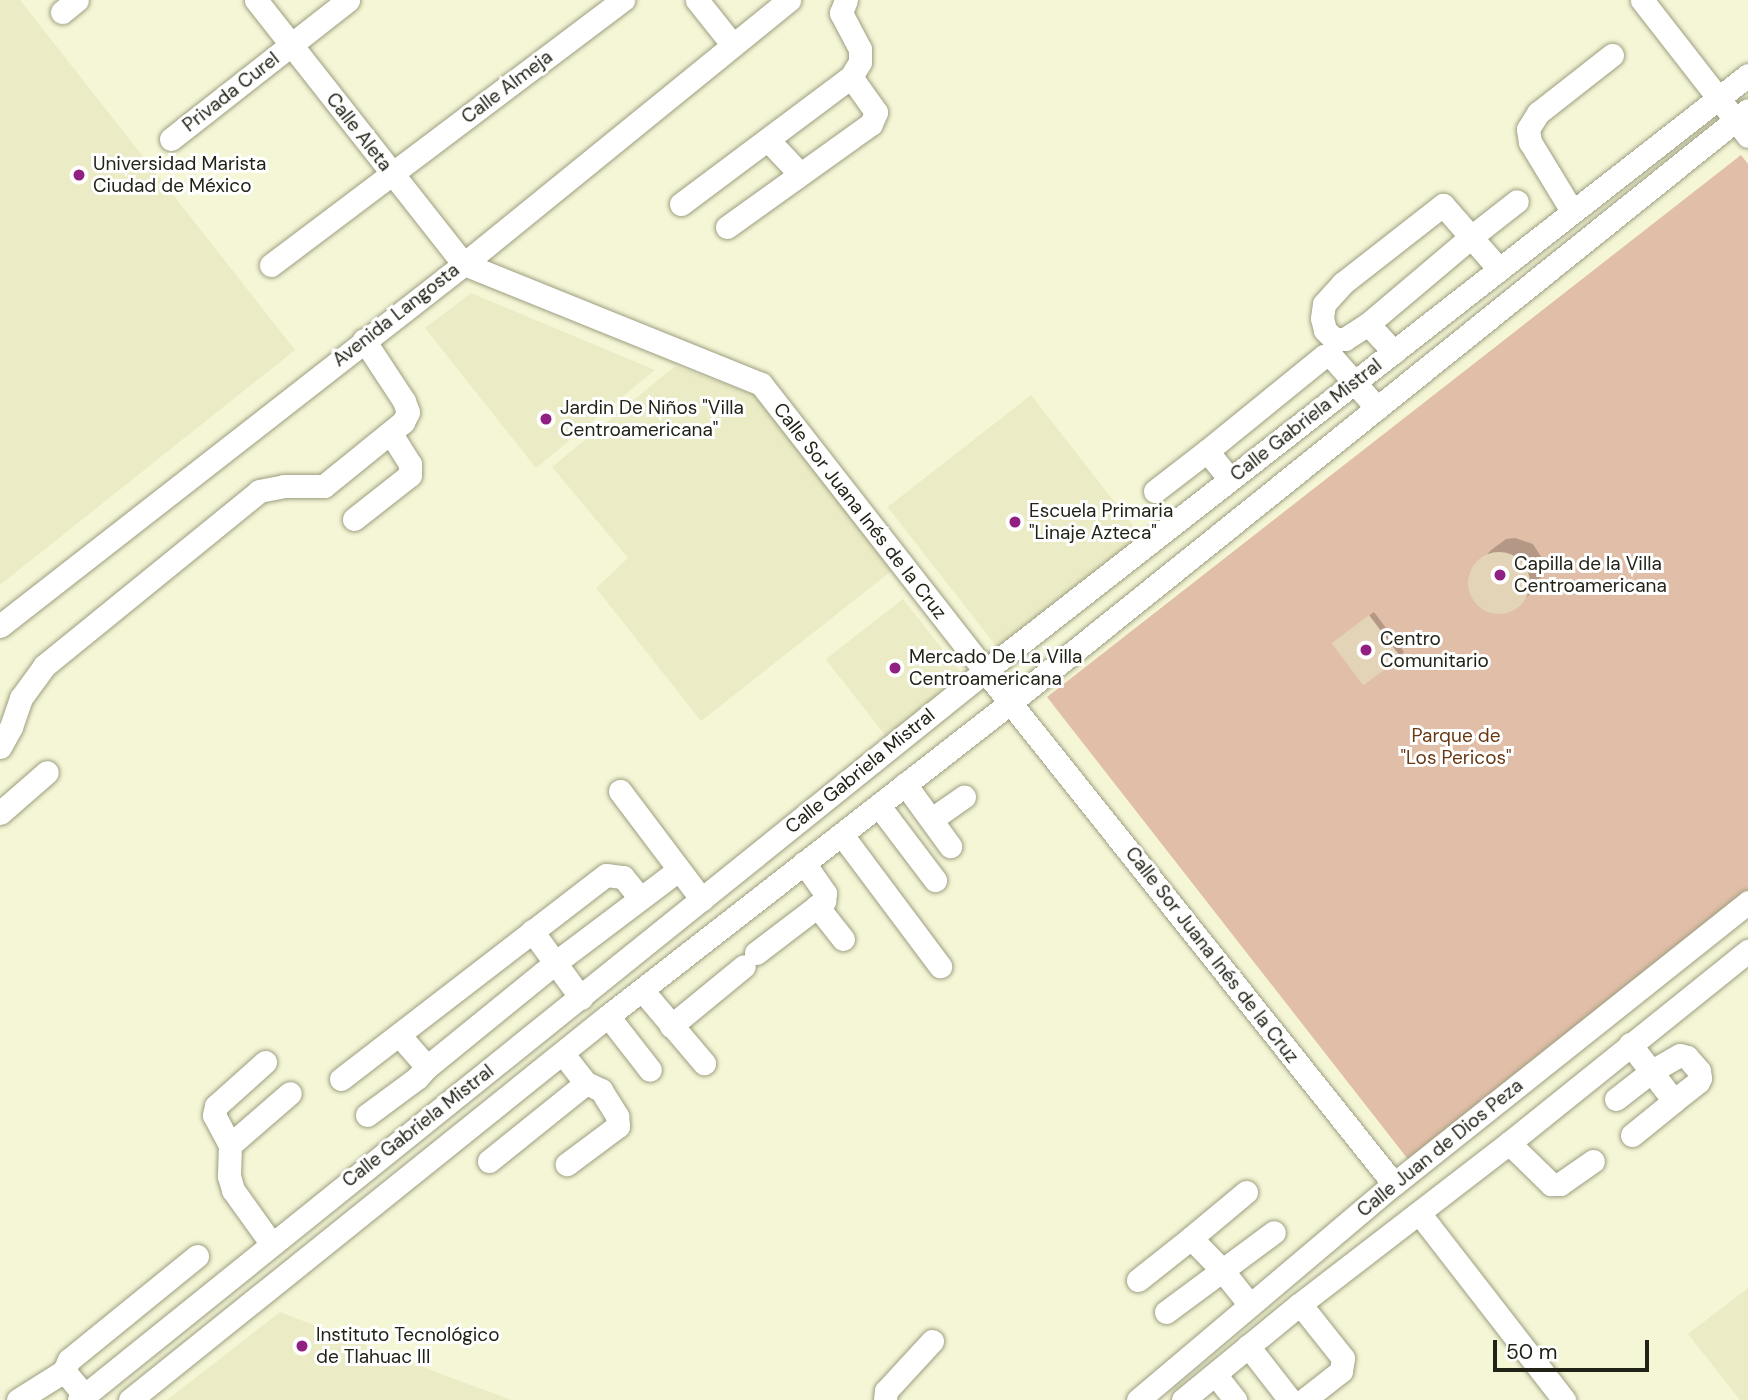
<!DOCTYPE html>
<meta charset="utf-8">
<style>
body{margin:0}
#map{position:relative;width:1748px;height:1400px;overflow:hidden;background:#f5f6d6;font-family:"DM Sans",sans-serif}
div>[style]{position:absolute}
.built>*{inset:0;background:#ebecc5;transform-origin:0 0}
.green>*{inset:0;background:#e1bea7}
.shadow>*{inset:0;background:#0003;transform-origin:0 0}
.building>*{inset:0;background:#e3d3b7;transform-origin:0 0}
.round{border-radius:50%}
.roads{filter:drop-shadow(0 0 2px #9d9e80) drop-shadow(0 0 2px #9d9e80)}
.minor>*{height:23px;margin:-11.5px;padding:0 11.5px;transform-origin:11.5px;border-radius:11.5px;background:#fff}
.dots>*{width:19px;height:19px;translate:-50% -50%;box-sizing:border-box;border:4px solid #fff;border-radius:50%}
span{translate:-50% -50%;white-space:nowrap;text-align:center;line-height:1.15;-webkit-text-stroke:6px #fff;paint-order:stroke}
.street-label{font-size:19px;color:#222317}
.poi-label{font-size:19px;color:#222317}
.left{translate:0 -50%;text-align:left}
.park-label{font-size:19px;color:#693812}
.scale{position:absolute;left:1493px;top:1340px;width:156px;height:32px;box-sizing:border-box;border:4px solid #222317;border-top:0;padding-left:9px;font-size:21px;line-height:24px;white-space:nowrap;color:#222317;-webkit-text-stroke:5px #fff;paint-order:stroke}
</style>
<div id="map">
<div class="built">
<i style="clip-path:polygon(0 0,20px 0,295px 350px,0 585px)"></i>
<i style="clip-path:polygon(471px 293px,655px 370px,536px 468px,425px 328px)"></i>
<i style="clip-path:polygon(675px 366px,755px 395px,894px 569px,701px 721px,596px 588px,628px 558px,552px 467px)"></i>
<i style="left:1031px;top:395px;width:181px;height:182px;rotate:52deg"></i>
<i style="left:903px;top:599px;width:99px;height:98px;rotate:52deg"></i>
<i style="clip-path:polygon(1748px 1288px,1748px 1400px,1740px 1400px,1688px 1334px)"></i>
<i style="clip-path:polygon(280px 1312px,457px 1380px,512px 1400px,167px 1400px)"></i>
</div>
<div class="green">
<i style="clip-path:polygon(1741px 155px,1748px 164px,1748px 903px,1414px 1167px,1047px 697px)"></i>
</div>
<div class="shadow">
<i style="clip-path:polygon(1515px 538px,1533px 544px,1543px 560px,1544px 569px,1537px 587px,1522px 602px,1504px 612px,1485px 609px,1472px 595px,1470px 575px,1490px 551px,1506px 539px)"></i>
<i style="left:1374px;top:612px;width:50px;height:46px;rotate:53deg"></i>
</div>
<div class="building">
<i class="round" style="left:1468px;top:552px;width:62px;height:62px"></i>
<i style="left:1369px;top:615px;width:53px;height:47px;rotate:53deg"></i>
</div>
<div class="roads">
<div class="minor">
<i style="left:256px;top:0;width:336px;rotate:51.8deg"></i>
<i style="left:464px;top:264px;width:320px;rotate:22deg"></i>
<i style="left:761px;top:384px;width:364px;rotate:52deg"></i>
<i style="left:985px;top:671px;width:656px;rotate:51.44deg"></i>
<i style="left:697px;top:0;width:56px;rotate:51.5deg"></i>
<i style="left:1642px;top:0;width:172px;rotate:52.1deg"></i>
<i style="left:62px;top:12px;width:19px;rotate:-39deg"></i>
<i style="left:171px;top:139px;width:225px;rotate:-38.1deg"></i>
<i style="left:768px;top:140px;width:47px;rotate:46.7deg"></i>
<i style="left:681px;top:204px;width:212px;rotate:-36.8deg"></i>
<i style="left:851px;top:77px;width:17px;rotate:-59deg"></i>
<i style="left:860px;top:62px;width:13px;rotate:-90deg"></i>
<i style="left:860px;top:49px;width:41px;rotate:-117.8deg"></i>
<i style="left:841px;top:13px;width:14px;rotate:-69deg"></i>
<i style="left:1572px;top:211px;width:81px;rotate:-121.3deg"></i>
<i style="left:1530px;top:142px;width:13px;rotate:-99deg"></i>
<i style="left:1528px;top:129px;width:19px;rotate:-58deg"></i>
<i style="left:1538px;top:113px;width:94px;rotate:-38.1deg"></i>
<i style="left:727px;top:227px;width:177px;rotate:-35.6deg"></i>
<i style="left:871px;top:124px;width:13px;rotate:-67deg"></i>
<i style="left:876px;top:112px;width:43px;rotate:-125.5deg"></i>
<i style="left:271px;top:265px;width:441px;rotate:-37deg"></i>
<i style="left:1368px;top:324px;width:27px;rotate:147deg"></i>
<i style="left:1345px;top:339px;width:11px;rotate:180deg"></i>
<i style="left:1334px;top:339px;width:13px;rotate:-135deg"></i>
<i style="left:1325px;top:330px;width:12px;rotate:-104deg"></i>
<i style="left:1322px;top:318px;width:14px;rotate:-82deg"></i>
<i style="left:1324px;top:304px;width:28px;rotate:-48deg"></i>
<i style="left:1343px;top:283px;width:127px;rotate:-38deg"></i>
<i style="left:1443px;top:205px;width:43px;rotate:48.8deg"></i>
<i style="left:1471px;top:237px;width:58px;rotate:-38deg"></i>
<i style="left:1394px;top:352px;width:38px;rotate:-133deg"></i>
<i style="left:1368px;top:324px;width:135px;rotate:-40.2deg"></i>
<i style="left:1471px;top:237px;width:43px;rotate:48.8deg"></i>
<i style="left:1207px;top:451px;width:151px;rotate:-39.1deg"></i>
<i style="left:1324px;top:356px;width:9px;rotate:13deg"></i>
<i style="left:1333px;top:358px;width:67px;rotate:48.7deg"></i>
<i style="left:1155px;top:491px;width:66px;rotate:-37.6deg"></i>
<i style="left:1207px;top:451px;width:36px;rotate:51deg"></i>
<i style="left:354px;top:519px;width:71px;rotate:-38.2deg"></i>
<i style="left:410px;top:475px;width:11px;rotate:-90deg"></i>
<i style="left:410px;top:464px;width:36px;rotate:-122deg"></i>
<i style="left:0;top:626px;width:589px;rotate:-37.96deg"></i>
<i style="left:464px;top:264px;width:419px;rotate:-39.1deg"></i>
<i style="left:0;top:747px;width:23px;rotate:-61deg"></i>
<i style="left:11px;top:727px;width:31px;rotate:-71deg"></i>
<i style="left:21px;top:698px;width:39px;rotate:-54deg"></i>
<i style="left:44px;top:666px;width:277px;rotate:-39.1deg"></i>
<i style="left:259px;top:491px;width:25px;rotate:-11deg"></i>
<i style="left:284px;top:486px;width:40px"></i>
<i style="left:324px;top:486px;width:102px;rotate:-39deg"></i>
<i style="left:403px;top:422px;width:11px;rotate:-63deg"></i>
<i style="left:408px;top:412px;width:12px;rotate:-110deg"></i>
<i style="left:404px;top:401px;width:73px;rotate:-123.3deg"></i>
<i style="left:905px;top:784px;width:77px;rotate:54deg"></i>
<i style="left:620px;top:791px;width:136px;rotate:53deg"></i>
<i style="left:879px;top:806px;width:93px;rotate:52.9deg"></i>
<i style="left:0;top:813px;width:62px;rotate:-41.1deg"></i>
<i style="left:932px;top:819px;width:39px;rotate:-35deg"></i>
<i style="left:842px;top:835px;width:164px;rotate:53.2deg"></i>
<i style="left:817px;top:906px;width:42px;rotate:51.8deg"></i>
<i style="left:532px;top:931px;width:83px;rotate:53.8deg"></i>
<i style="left:756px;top:953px;width:86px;rotate:-37.4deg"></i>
<i style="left:824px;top:901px;width:8px;rotate:-83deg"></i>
<i style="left:825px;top:893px;width:37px;rotate:-125deg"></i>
<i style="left:642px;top:990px;width:96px;rotate:49.7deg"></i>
<i style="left:608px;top:1016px;width:68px;rotate:52.1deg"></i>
<i style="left:671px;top:1026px;width:94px;rotate:-39.4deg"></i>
<i style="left:400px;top:1036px;width:41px;rotate:48.9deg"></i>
<i style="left:1630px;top:1044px;width:72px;rotate:52.3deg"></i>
<i style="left:1674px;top:1101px;width:54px;rotate:141deg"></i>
<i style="left:563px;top:1054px;width:37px;rotate:52deg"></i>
<i style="left:586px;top:1083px;width:17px;rotate:25deg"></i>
<i style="left:601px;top:1090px;width:31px;rotate:58deg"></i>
<i style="left:617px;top:1116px;width:10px;rotate:84deg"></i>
<i style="left:618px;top:1126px;width:64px;rotate:143.3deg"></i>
<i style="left:265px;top:1062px;width:66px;rotate:138.1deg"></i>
<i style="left:216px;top:1106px;width:9px;rotate:103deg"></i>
<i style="left:214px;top:1115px;width:34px;rotate:62deg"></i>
<i style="left:230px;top:1145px;width:31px;rotate:92deg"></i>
<i style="left:229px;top:1176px;width:15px;rotate:74deg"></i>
<i style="left:233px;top:1190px;width:65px;rotate:54.4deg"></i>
<i style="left:341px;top:1079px;width:334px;rotate:-37.6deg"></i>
<i style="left:606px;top:875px;width:17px;rotate:7deg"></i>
<i style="left:623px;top:877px;width:26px;rotate:51deg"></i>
<i style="left:1616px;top:1099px;width:46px;rotate:-37.9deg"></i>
<i style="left:1652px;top:1071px;width:32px;rotate:-30deg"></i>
<i style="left:1680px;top:1055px;width:7px;rotate:16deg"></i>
<i style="left:1687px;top:1057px;width:18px;rotate:49deg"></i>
<i style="left:1699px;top:1071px;width:7px;rotate:82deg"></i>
<i style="left:1700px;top:1078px;width:4px;rotate:117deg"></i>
<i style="left:1698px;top:1082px;width:31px;rotate:142deg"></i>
<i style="left:367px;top:1115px;width:62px;rotate:-36.5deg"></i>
<i style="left:417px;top:1078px;width:15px;rotate:-48deg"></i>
<i style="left:427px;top:1067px;width:165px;rotate:-39.1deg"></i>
<i style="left:555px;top:963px;width:153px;rotate:-37deg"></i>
<i style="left:1509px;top:1143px;width:59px;rotate:44.3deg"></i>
<i style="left:1551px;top:1184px;width:9px"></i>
<i style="left:1560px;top:1184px;width:40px;rotate:-34.9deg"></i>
<i style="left:230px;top:1145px;width:79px;rotate:-40.9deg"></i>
<i style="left:489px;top:1161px;width:124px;rotate:-38.8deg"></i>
<i style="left:1246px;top:1192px;width:72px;rotate:140.1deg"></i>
<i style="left:1191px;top:1238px;width:45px;rotate:45.9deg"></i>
<i style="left:1222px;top:1270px;width:45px;rotate:51.3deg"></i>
<i style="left:1419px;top:1213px;width:237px;rotate:52.2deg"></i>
<i style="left:1138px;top:1280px;width:68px;rotate:-38.4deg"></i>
<i style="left:1300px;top:1304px;width:69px;rotate:51.5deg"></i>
<i style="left:1343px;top:1358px;width:13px;rotate:99deg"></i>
<i style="left:1341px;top:1371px;width:47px;rotate:141.9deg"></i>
<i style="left:1166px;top:1312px;width:134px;rotate:-36.5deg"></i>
<i style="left:1248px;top:1346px;width:68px;rotate:52.1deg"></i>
<i style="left:1215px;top:1374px;width:33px;rotate:52deg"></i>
<i style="left:85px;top:1396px;width:33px;rotate:-130deg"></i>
<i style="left:64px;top:1371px;width:12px;rotate:-66deg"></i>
<i style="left:69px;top:1360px;width:165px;rotate:-39.1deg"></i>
<i style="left:18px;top:1400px;width:54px;rotate:-32.2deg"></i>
<i style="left:79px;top:1400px;width:1163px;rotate:-38.82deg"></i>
<i style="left:985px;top:671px;width:968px;rotate:-37.99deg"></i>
<i style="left:130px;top:1400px;width:613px;rotate:-38.78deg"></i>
<i style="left:608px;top:1016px;width:511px;rotate:-37.92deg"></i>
<i style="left:1011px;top:702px;width:945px;rotate:-38.77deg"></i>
<i style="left:885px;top:1400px;width:9px;rotate:-84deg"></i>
<i style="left:886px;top:1391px;width:68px;rotate:-47.4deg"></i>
<i style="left:1138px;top:1400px;width:335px;rotate:-40.2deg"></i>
<i style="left:1394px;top:1184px;width:453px;rotate:-38.5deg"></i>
<i style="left:1183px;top:1400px;width:151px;rotate:-39.4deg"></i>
<i style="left:1300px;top:1304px;width:264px;rotate:-37.6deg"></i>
<i style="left:1509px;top:1143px;width:307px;rotate:-38.8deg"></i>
</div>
</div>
<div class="dots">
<i style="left:79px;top:175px;background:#902081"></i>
<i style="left:546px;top:419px;background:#902081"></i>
<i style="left:1015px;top:522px;background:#902081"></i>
<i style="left:1500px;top:575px;background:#902081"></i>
<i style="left:1366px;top:650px;background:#902081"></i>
<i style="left:895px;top:668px;background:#902081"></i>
<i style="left:302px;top:1346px;background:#902081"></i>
</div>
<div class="street-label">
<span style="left:507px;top:87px;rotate:-37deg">Calle Almeja</span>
<span style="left:231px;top:92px;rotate:-38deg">Privada Curel</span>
<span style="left:359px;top:132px;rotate:52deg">Calle Aleta</span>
<span style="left:396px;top:315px;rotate:-38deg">Avenida Langosta</span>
<span style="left:1306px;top:420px;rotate:-38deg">Calle Gabriela Mistral</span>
<span style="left:860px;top:511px;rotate:52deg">Calle Sor Juana Inés de la Cruz</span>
<span style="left:860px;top:771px;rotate:-39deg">Calle Gabriela Mistral</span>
<span style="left:1212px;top:955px;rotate:52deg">Calle Sor Juana Inés de la Cruz</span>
<span style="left:418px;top:1126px;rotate:-38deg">Calle Gabriela Mistral</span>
<span style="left:1440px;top:1148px;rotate:-39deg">Calle Juan de Dios Peza</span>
</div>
<div class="poi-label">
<span class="left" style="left:93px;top:175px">Universidad Marista<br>Ciudad de México</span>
<span class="left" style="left:560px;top:419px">Jardin De Niños "Villa<br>Centroamericana"</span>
<span class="left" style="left:1029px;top:522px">Escuela Primaria<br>"Linaje Azteca"</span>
<span class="left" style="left:1514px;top:575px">Capilla de la Villa<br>Centroamericana</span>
<span class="left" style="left:1380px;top:650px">Centro<br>Comunitario</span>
<span class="left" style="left:909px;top:668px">Mercado De La Villa<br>Centroamericana</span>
<span class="left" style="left:316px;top:1346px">Instituto Tecnológico<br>de Tlahuac III</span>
</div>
<div class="park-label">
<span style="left:1456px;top:747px">Parque de<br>"Los Pericos"</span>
</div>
<div class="scale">50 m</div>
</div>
